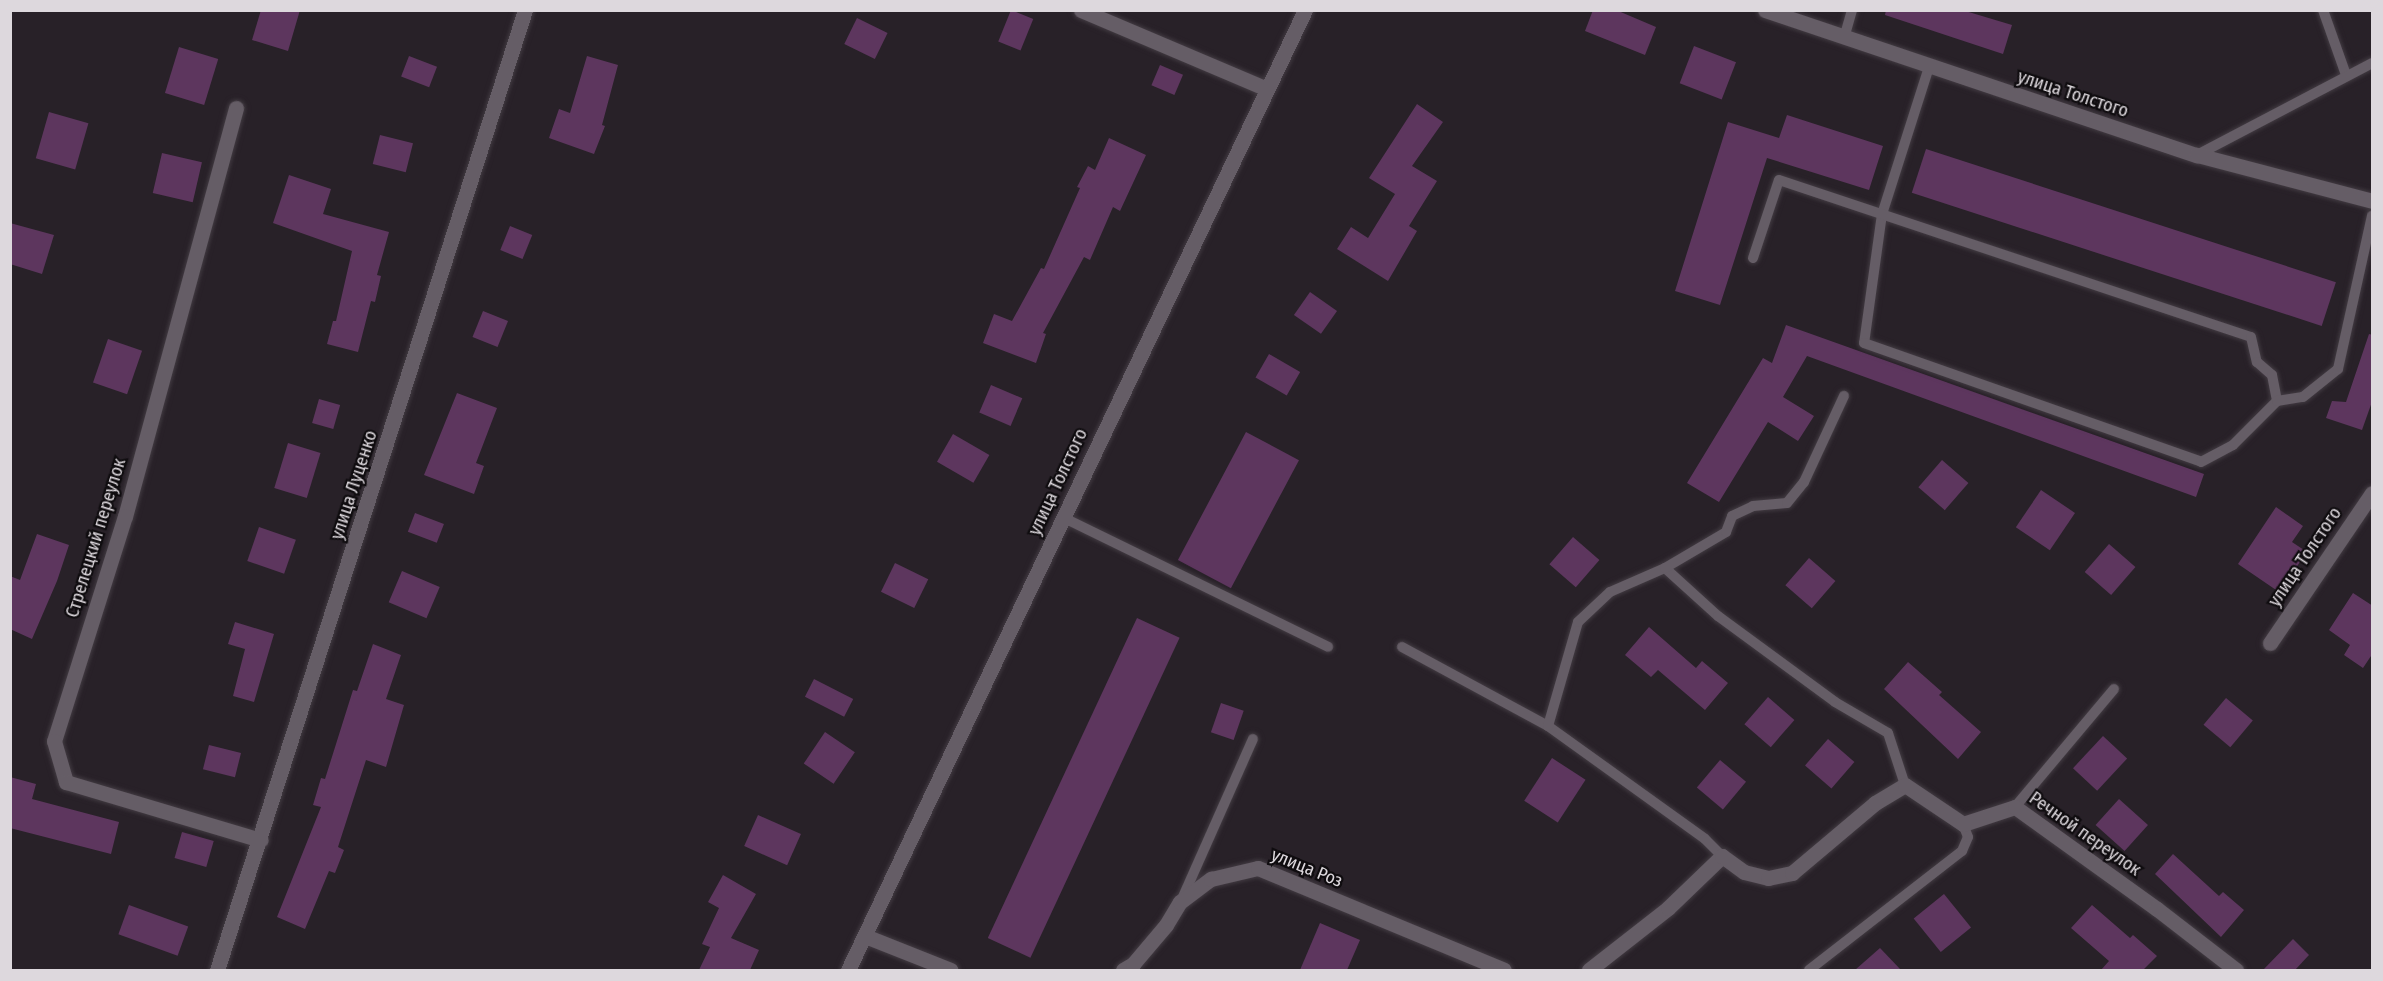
<!DOCTYPE html>
<meta charset="utf-8">
<style>
body{margin:0}
#map{position:relative;width:2383px;height:981px;overflow:hidden;background:#282128;font-family:"Fira Sans Condensed",sans-serif}
div>[style]{position:absolute}
.building>*{inset:0;background:#5d365e;transform-origin:0 0}
.roads{filter:drop-shadow(0 0 2px #423b42) drop-shadow(0 0 2px #423b42)}
.service>*{height:10px;margin:-5px;padding:0 5px;transform-origin:5px;border-radius:5px;background:#655d66}
.minor>*{height:15px;margin:-7.5px;padding:0 7.5px;transform-origin:7.5px;border-radius:7.5px;background:#655d66}
.secondary>*{height:15px;margin:-7.5px;padding:0 7.5px;transform-origin:7.5px;border-radius:7.5px;background:#655d66}
span{translate:-50% -50%;white-space:nowrap;text-align:center;line-height:1.15;-webkit-text-stroke:4.5px #0f0c0f;paint-order:stroke}
.street-label{font-size:18px;color:#ddd8dd}
.frame{position:absolute;inset:0;border:12px solid #ddd8dd;pointer-events:none}
</style>
<div id="map">
<div class="building">
<i style="clip-path:polygon(261px 10px,300px 10px,288px 51px,252px 40px)"></i>
<i style="left:1011px;top:10px;width:24px;height:34px;rotate:22deg"></i>
<i style="clip-path:polygon(1593px 10px,1616px 10px,1656px 27px,1645px 55px,1585px 31px)"></i>
<i style="clip-path:polygon(1886px 10px,1962px 10px,2012px 25px,2003px 54px,1885px 15px)"></i>
<i style="left:857px;top:18px;width:34px;height:29px;rotate:26deg"></i>
<i style="left:1694px;top:46px;width:45px;height:40px;rotate:21deg"></i>
<i style="left:179px;top:47px;width:41px;height:48px;rotate:17deg"></i>
<i style="left:409px;top:56px;width:30px;height:22px;rotate:21deg"></i>
<i style="clip-path:polygon(587px 56px,618px 65px,602px 125px,605px 126px,594px 154px,549px 138px,559px 109px,570px 113px)"></i>
<i style="left:1160px;top:65px;width:25px;height:22px;rotate:23deg"></i>
<i style="clip-path:polygon(1417px 104px,1443px 122px,1412px 166px,1437px 181px,1409px 226px,1417px 231px,1388px 281px,1337px 249px,1351px 227px,1368px 238px,1395px 194px,1369px 178px)"></i>
<i style="left:49px;top:112px;width:41px;height:48px;rotate:16deg"></i>
<i style="clip-path:polygon(1787px 115px,1883px 146px,1869px 190px,1767px 158px,1720px 305px,1675px 291px,1728px 122px,1779px 138px)"></i>
<i style="left:380px;top:135px;width:34px;height:30px;rotate:14deg"></i>
<i style="clip-path:polygon(1109px 138px,1146px 155px,1120px 211px,1113px 207px,1090px 260px,1084px 257px,1043px 333px,1046px 334px,1036px 363px,983px 343px,994px 314px,1012px 321px,1041px 268px,1044px 269px,1080px 188px,1077px 187px,1088px 166px,1095px 170px)"></i>
<i style="left:1926px;top:149px;width:431px;height:46px;rotate:18deg"></i>
<i style="left:162px;top:153px;width:41px;height:41px;rotate:13deg"></i>
<i style="clip-path:polygon(289px 175px,331px 189px,323px 214px,389px 232px,377px 275px,381px 276px,375px 302px,371px 301px,358px 352px,327px 344px,333px 321px,336px 321px,352px 251px,273px 223px)"></i>
<i style="clip-path:polygon(10px 223px,54px 235px,42px 274px,10px 264px)"></i>
<i style="left:510px;top:226px;width:24px;height:26px;rotate:22deg"></i>
<i style="left:1310px;top:292px;width:33px;height:28px;rotate:35deg"></i>
<i style="left:483px;top:311px;width:27px;height:28px;rotate:22deg"></i>
<i style="clip-path:polygon(1786px 325px,2204px 474px,2196px 497px,1807px 356px,1783px 397px,1814px 416px,1798px 441px,1768px 422px,1719px 502px,1687px 483px,1763px 358px,1772px 363px)"></i>
<i style="clip-path:polygon(2369px 334px,2373px 335px,2373px 399px,2362px 430px,2326px 418px,2332px 401px,2346px 402px)"></i>
<i style="left:108px;top:339px;width:36px;height:46px;rotate:19deg"></i>
<i style="left:1269px;top:354px;width:36px;height:27px;rotate:30deg"></i>
<i style="left:991px;top:385px;width:34px;height:30px;rotate:23deg"></i>
<i style="clip-path:polygon(457px 393px,497px 408px,476px 463px,484px 466px,474px 494px,424px 475px)"></i>
<i style="left:319px;top:399px;width:22px;height:25px;rotate:16deg"></i>
<i style="left:1246px;top:432px;width:60px;height:145px;rotate:28deg"></i>
<i style="left:953px;top:434px;width:42px;height:32px;rotate:30deg"></i>
<i style="left:288px;top:443px;width:34px;height:47px;rotate:17deg"></i>
<i style="left:1942px;top:460px;width:35px;height:36px;rotate:41deg"></i>
<i style="left:2041px;top:490px;width:41px;height:45px;rotate:34deg"></i>
<i style="clip-path:polygon(2276px 507px,2303px 526px,2292px 542px,2307px 552px,2279px 592px,2238px 564px)"></i>
<i style="left:415px;top:513px;width:31px;height:20px;rotate:21deg"></i>
<i style="left:259px;top:527px;width:39px;height:36px;rotate:19deg"></i>
<i style="clip-path:polygon(37px 534px,69px 545px,57px 581px,32px 639px,10px 629px,10px 576px,20px 580px)"></i>
<i style="left:1573px;top:537px;width:35px;height:36px;rotate:41deg"></i>
<i style="left:2109px;top:544px;width:35px;height:37px;rotate:41deg"></i>
<i style="left:1809px;top:558px;width:35px;height:36px;rotate:41deg"></i>
<i style="left:895px;top:563px;width:37px;height:32px;rotate:26deg"></i>
<i style="left:402px;top:571px;width:41px;height:34px;rotate:23deg"></i>
<i style="clip-path:polygon(2353px 593px,2373px 606px,2373px 653px,2363px 668px,2344px 655px,2350px 645px,2329px 630px)"></i>
<i style="left:1137px;top:618px;width:47px;height:353px;rotate:25deg"></i>
<i style="clip-path:polygon(235px 622px,274px 634px,254px 702px,233px 696px,245px 649px,228px 644px)"></i>
<i style="clip-path:polygon(1649px 627px,1696px 668px,1702px 661px,1728px 683px,1705px 710px,1658px 670px,1651px 677px,1625px 655px)"></i>
<i style="clip-path:polygon(373px 644px,401px 655px,386px 699px,404px 705px,386px 767px,366px 760px,338px 847px,344px 850px,335px 873px,329px 871px,305px 929px,277px 917px,321px 807px,313px 805px,321px 778px,325px 779px,353px 690px,357px 691px)"></i>
<i style="clip-path:polygon(1908px 662px,1942px 692px,1939px 695px,1981px 732px,1958px 759px,1884px 689px)"></i>
<i style="left:814px;top:679px;width:44px;height:20px;rotate:27deg"></i>
<i style="left:1768px;top:697px;width:35px;height:36px;rotate:41deg"></i>
<i style="left:2226px;top:698px;width:35px;height:35px;rotate:40deg"></i>
<i style="left:1221px;top:703px;width:24px;height:31px;rotate:19deg"></i>
<i style="left:825px;top:732px;width:36px;height:38px;rotate:34deg"></i>
<i style="left:2103px;top:736px;width:33px;height:44px;rotate:43deg"></i>
<i style="left:1828px;top:739px;width:35px;height:35px;rotate:41deg"></i>
<i style="left:209px;top:745px;width:33px;height:25px;rotate:14deg"></i>
<i style="left:1552px;top:758px;width:40px;height:51px;rotate:33deg"></i>
<i style="left:1720px;top:760px;width:34px;height:36px;rotate:40deg"></i>
<i style="clip-path:polygon(10px 777px,36px 784px,32px 799px,119px 822px,111px 854px,10px 828px)"></i>
<i style="left:2119px;top:799px;width:39px;height:35px;rotate:42deg"></i>
<i style="left:758px;top:815px;width:47px;height:34px;rotate:24deg"></i>
<i style="left:182px;top:832px;width:33px;height:27px;rotate:16deg"></i>
<i style="clip-path:polygon(2173px 854px,2219px 896px,2223px 892px,2244px 910px,2221px 937px,2155px 874px)"></i>
<i style="clip-path:polygon(723px 875px,756px 894px,731px 938px,759px 950px,750px 970px,699px 970px,710px 947px,702px 944px,719px 908px,708px 902px)"></i>
<i style="left:1944px;top:894px;width:43px;height:39px;rotate:51deg"></i>
<i style="left:129px;top:905px;width:63px;height:31px;rotate:20deg"></i>
<i style="clip-path:polygon(2092px 905px,2130px 938px,2133px 935px,2157px 956px,2143px 970px,2101px 970px,2109px 961px,2071px 928px)"></i>
<i style="clip-path:polygon(1320px 923px,1360px 940px,1347px 970px,1300px 970px)"></i>
<i style="clip-path:polygon(2293px 939px,2309px 955px,2295px 970px,2263px 970px)"></i>
<i style="clip-path:polygon(1880px 948px,1901px 970px,1855px 970px)"></i>
</div>
<div class="roads">
<div class="service">
<i style="left:2323px;top:10px;width:69px;rotate:70.5deg"></i>
<i style="left:1844px;top:38px;width:29px;rotate:-74deg"></i>
<i style="left:1929px;top:67px;width:154px;rotate:107.7deg"></i>
<i style="left:1882px;top:214px;width:130px;rotate:97.9deg"></i>
<i style="left:1864px;top:343px;width:357px;rotate:19.4deg"></i>
<i style="left:2201px;top:462px;width:36px;rotate:-28deg"></i>
<i style="left:2233px;top:445px;width:62px;rotate:-45deg"></i>
<i style="left:2197px;top:155px;width:198px;rotate:-27.7deg"></i>
<i style="left:1753px;top:258px;width:82px;rotate:-71.6deg"></i>
<i style="left:1779px;top:180px;width:497px;rotate:18.4deg"></i>
<i style="left:2251px;top:337px;width:26px;rotate:77deg"></i>
<i style="left:2257px;top:362px;width:20px;rotate:41deg"></i>
<i style="left:2272px;top:375px;width:26px;rotate:79deg"></i>
<i style="left:2277px;top:401px;width:26px;rotate:-9deg"></i>
<i style="left:2303px;top:397px;width:45px;rotate:-38.7deg"></i>
<i style="left:2338px;top:369px;width:157px;rotate:-77.5deg"></i>
<i style="left:1062px;top:517px;width:296px;rotate:26deg"></i>
<i style="left:1665px;top:568px;width:72px;rotate:42.2deg"></i>
<i style="left:1718px;top:616px;width:145px;rotate:36.3deg"></i>
<i style="left:1835px;top:702px;width:61px;rotate:30.3deg"></i>
<i style="left:1888px;top:733px;width:55px;rotate:71.9deg"></i>
<i style="left:1402px;top:647px;width:166px;rotate:28.4deg"></i>
<i style="left:1548px;top:726px;width:193px;rotate:35.7deg"></i>
<i style="left:1705px;top:839px;width:24px;rotate:45deg"></i>
<i style="left:1548px;top:726px;width:108px;rotate:-73.9deg"></i>
<i style="left:1578px;top:622px;width:44px;rotate:-43.2deg"></i>
<i style="left:1610px;top:592px;width:60px;rotate:-23.6deg"></i>
<i style="left:1665px;top:568px;width:71px;rotate:-30.5deg"></i>
<i style="left:1726px;top:532px;width:17px;rotate:-69deg"></i>
<i style="left:1732px;top:516px;width:23px;rotate:-25deg"></i>
<i style="left:1753px;top:506px;width:34px;rotate:-5deg"></i>
<i style="left:1787px;top:503px;width:27px;rotate:-51deg"></i>
<i style="left:1804px;top:482px;width:95px;rotate:-65.1deg"></i>
<i style="left:2015px;top:807px;width:154px;rotate:-50deg"></i>
<i style="left:1182px;top:899px;width:175px;rotate:-66.1deg"></i>
<i style="left:1809px;top:970px;width:194px;rotate:-37.9deg"></i>
<i style="left:1962px;top:851px;width:15px;rotate:-67deg"></i>
<i style="left:1968px;top:837px;width:14px;rotate:-111deg"></i>
</div>
<div class="minor">
<i style="left:1081px;top:10px;width:202px;rotate:23deg"></i>
<i style="left:1765px;top:10px;width:456px;rotate:18.6deg"></i>
<i style="left:2197px;top:155px;width:181px;rotate:14.7deg"></i>
<i style="left:236px;top:108px;width:423px;rotate:105.2deg"></i>
<i style="left:125px;top:516px;width:236px;rotate:107.5deg"></i>
<i style="left:54px;top:741px;width:43px;rotate:73.7deg"></i>
<i style="left:66px;top:782px;width:203px;rotate:16.6deg"></i>
<i style="left:2270px;top:643px;width:181px;rotate:-55.8deg"></i>
<i style="left:865px;top:936px;width:92px;rotate:21.6deg"></i>
<i style="left:217px;top:970px;width:1008px;rotate:-72.21deg"></i>
<i style="left:1123px;top:970px;width:12px;rotate:-31deg"></i>
<i style="left:1133px;top:964px;width:51px;rotate:-49.8deg"></i>
<i style="left:1166px;top:925px;width:27px;rotate:-59deg"></i>
<i style="left:1180px;top:902px;width:39px;rotate:-37deg"></i>
<i style="left:1211px;top:879px;width:48px;rotate:-13.2deg"></i>
<i style="left:1258px;top:868px;width:266px;rotate:22.5deg"></i>
<i style="left:1589px;top:970px;width:100px;rotate:-38.1deg"></i>
<i style="left:1668px;top:908px;width:75px;rotate:-43.9deg"></i>
<i style="left:1722px;top:856px;width:27px;rotate:36deg"></i>
<i style="left:1744px;top:872px;width:25px;rotate:14deg"></i>
<i style="left:1768px;top:878px;width:25px;rotate:-12deg"></i>
<i style="left:1792px;top:873px;width:109px;rotate:-40.1deg"></i>
<i style="left:1875px;top:803px;width:35px;rotate:-31deg"></i>
<i style="left:1905px;top:785px;width:70px;rotate:33.9deg"></i>
<i style="left:1963px;top:824px;width:55px;rotate:-18.1deg"></i>
<i style="left:2015px;top:807px;width:175px;rotate:35.7deg"></i>
<i style="left:2157px;top:909px;width:100px;rotate:37.7deg"></i>
</div>
<div class="secondary">
<i style="left:848px;top:970px;width:1063px;rotate:-64.54deg"></i>
</div>
</div>
<div class="street-label">
<span style="left:2073px;top:94px;rotate:18deg">улица Толстого</span>
<span style="left:1058px;top:482px;rotate:-65deg">улица Толстого</span>
<span style="left:354px;top:485px;rotate:-72deg">улица Луценко</span>
<span style="left:96px;top:538px;rotate:-73deg">Стрелецкий переулок</span>
<span style="left:2305px;top:557px;rotate:-56deg">улица Толстого</span>
<span style="left:2085px;top:834px;rotate:35deg">Речной переулок</span>
<span style="left:1307px;top:868px;rotate:22deg">улица Роз</span>
</div>
<div class="frame"></div>
</div>
